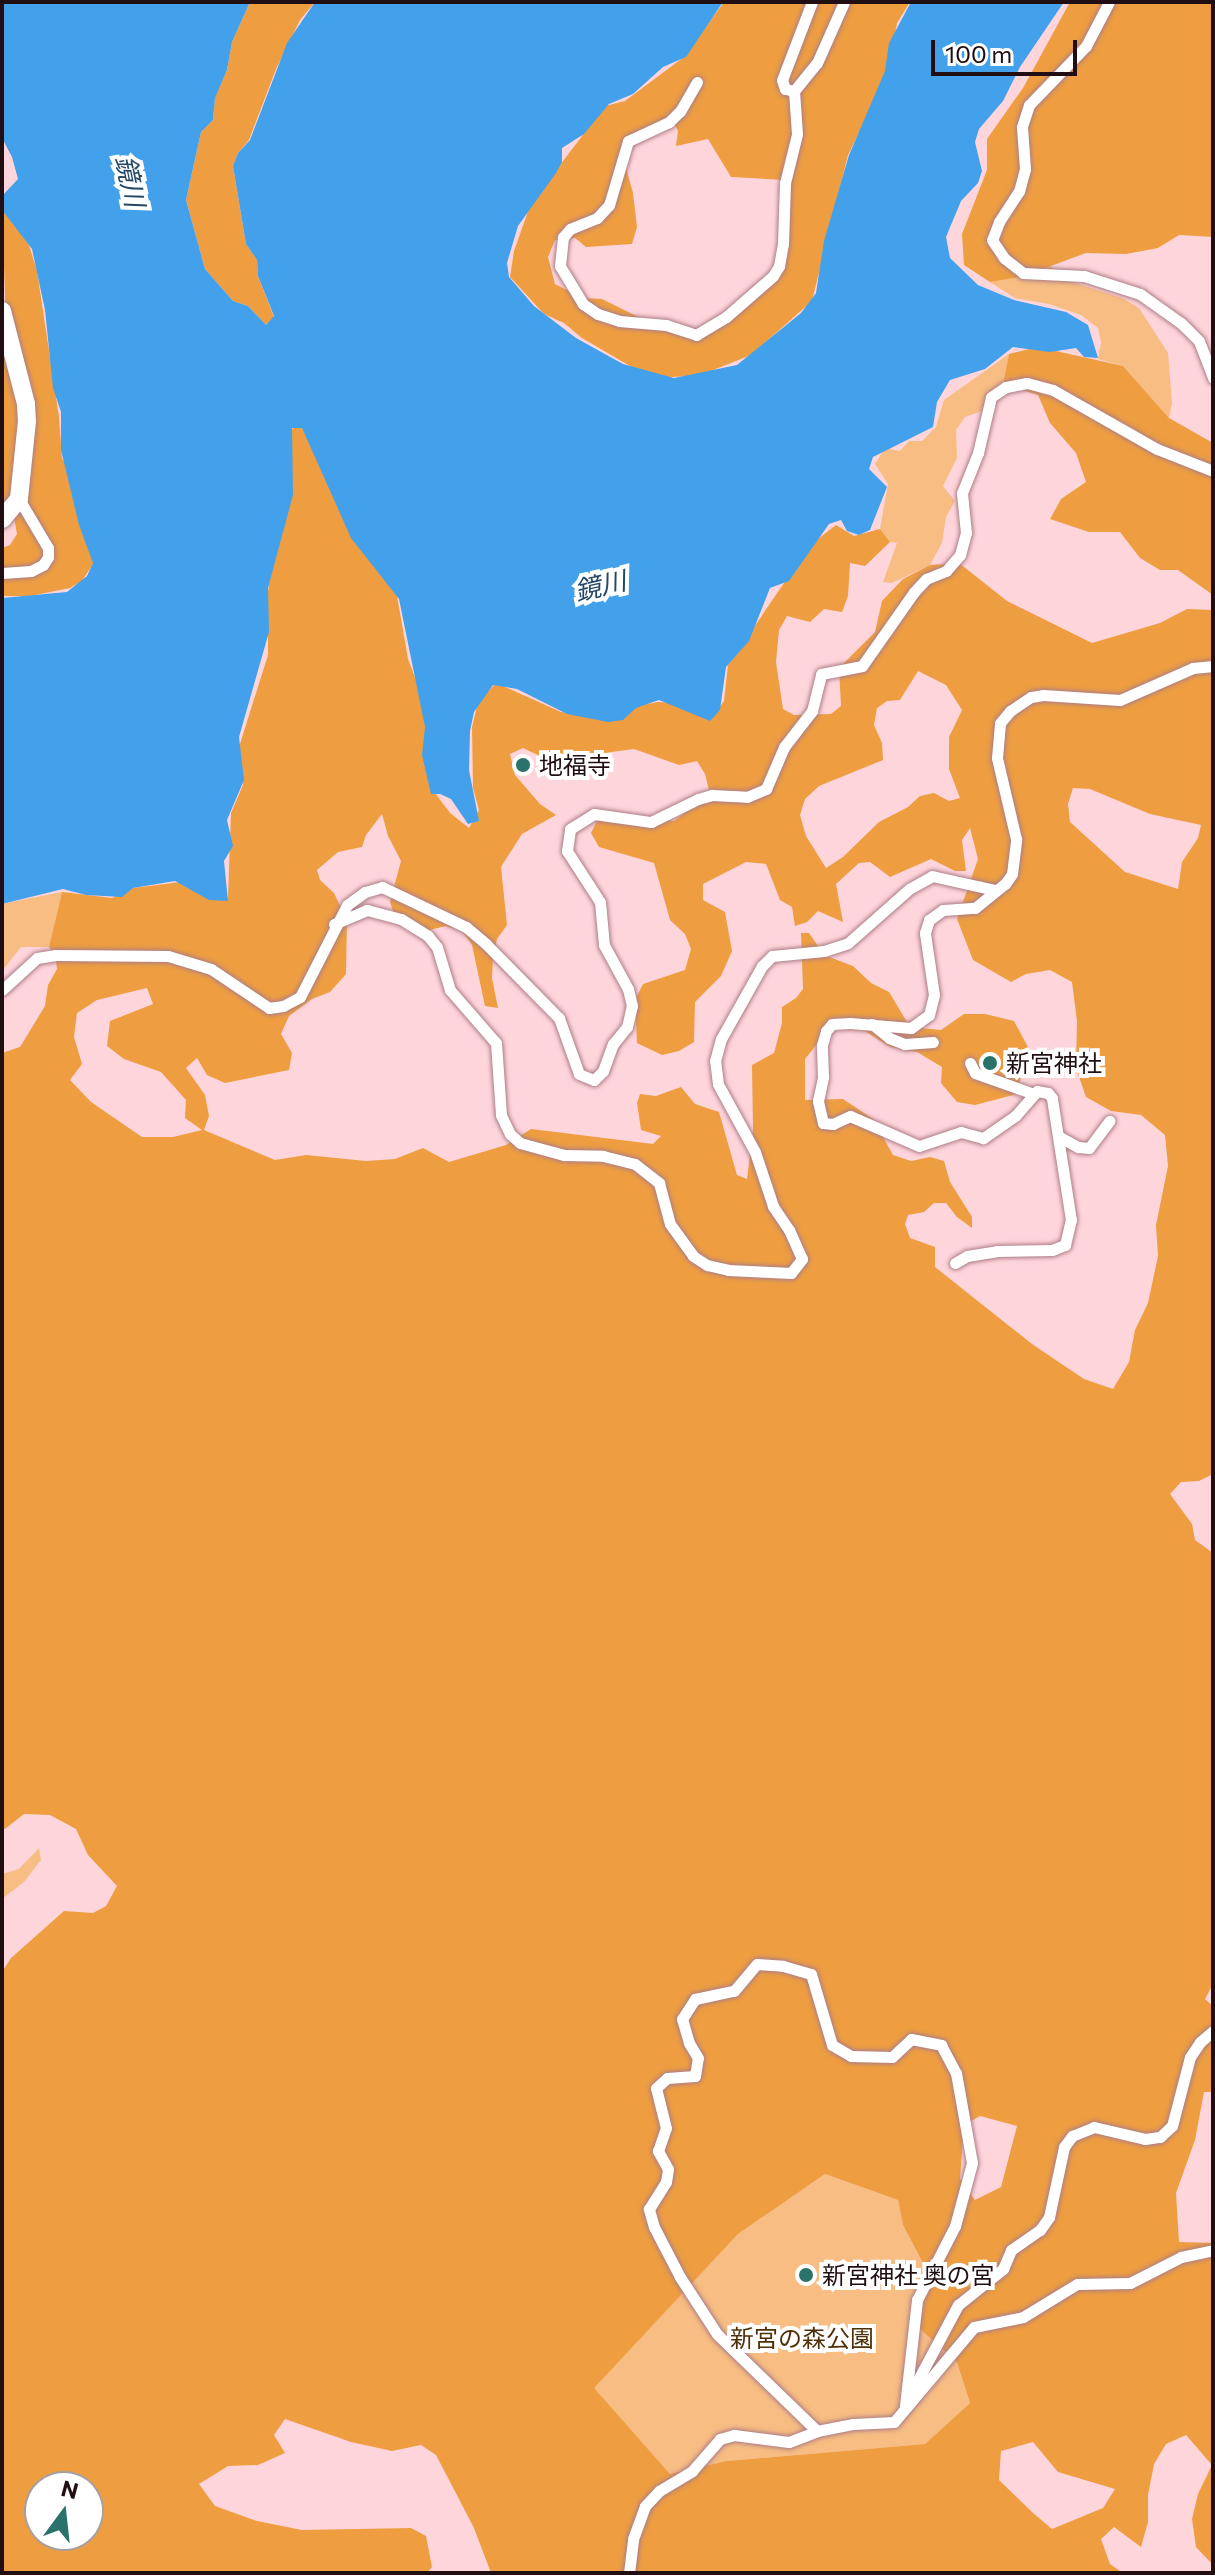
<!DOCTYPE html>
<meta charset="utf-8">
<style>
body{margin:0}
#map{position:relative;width:1215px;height:2575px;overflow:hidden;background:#ffd5dc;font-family:Commissioner,"Noto Sans JP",sans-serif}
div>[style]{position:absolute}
.green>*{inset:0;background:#f7bd82}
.forest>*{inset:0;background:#ee9e40}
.water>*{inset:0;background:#43a1ec}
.roads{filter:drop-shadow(0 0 2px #ad7d86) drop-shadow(0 0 2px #ad7d86)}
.street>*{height:11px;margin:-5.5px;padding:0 5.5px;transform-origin:5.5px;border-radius:5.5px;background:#fff}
.primary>*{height:18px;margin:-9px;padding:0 9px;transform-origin:9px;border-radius:9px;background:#fff}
.dots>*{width:22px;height:22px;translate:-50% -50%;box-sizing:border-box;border:4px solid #fff;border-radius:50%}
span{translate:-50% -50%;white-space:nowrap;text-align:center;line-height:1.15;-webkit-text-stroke:8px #fff;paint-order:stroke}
.poi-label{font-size:24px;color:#200e12}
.left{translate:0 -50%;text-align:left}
.park-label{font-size:24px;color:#503008}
.water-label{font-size:26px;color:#224767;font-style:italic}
.frame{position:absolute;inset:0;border:4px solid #200e12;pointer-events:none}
.north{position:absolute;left:24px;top:2471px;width:80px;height:80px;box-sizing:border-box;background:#fff;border:2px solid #a69fa0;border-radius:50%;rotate:15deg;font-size:22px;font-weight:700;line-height:32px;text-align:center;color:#200e12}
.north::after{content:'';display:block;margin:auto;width:28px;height:36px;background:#2a726b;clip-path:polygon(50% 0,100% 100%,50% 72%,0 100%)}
.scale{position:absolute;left:931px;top:40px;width:146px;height:36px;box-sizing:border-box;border:4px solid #200e12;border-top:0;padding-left:10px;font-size:24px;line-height:28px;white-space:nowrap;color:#200e12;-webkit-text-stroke:6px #fff;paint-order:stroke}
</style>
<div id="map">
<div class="green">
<i style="clip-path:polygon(1051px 266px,1063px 279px,1122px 298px,1139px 308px,1168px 353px,1172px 403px,1169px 418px,1123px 366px,1098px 359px,1101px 342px,1098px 328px,1081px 315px,1049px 304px,1015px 298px,990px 282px,1021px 277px)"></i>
<i style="clip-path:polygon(1009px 354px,1003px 384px,988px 409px,965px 417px,956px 430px,957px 458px,943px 486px,955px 501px,946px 517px,942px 543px,930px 565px,892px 583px,883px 582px,897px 543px,890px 542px,880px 529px,888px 484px,875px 464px,885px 448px,900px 451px,909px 441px,922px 441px,936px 427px,944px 400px)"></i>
<i style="clip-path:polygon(62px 892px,49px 947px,21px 947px,2px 971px,2px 904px)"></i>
<i style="clip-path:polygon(39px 1848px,41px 1860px,24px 1882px,2px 1899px,2px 1874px,19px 1869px)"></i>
<i style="clip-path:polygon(825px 2174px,898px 2200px,903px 2225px,929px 2276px,919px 2328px,957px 2364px,970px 2403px,925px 2444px,726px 2461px,670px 2474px,593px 2388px,738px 2234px)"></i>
</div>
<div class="forest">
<i style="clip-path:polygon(250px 2px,315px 2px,300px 20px,276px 69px,249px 140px,238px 153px,233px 166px,246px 244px,257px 260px,258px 276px,274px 317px,266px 325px,248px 306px,233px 301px,205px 269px,186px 200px,201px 132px,213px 120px,215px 97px,227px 70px,232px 42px)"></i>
<i style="clip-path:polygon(evenodd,724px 2px,910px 2px,897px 23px,889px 70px,848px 155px,812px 301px,751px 355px,698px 376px,669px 377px,635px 369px,582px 338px,564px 323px,544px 314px,510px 277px,514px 251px,531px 203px,605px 106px,625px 101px,684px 57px,724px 2px,671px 117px,678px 131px,676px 146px,708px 139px,731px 177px,784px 180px,777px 265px,740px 305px,702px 327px,671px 333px,602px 299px,582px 298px,555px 284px,548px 257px,555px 240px,575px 238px,586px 247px,632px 244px,637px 227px,633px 193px,621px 150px,628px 140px,643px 141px,671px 117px)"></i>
<i style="clip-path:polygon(1070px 2px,1213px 2px,1213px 237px,1179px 235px,1158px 248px,1126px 254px,1086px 253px,1021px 277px,990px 282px,964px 265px,962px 234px,987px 170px,987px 139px,1023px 88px)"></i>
<i style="clip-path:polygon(2px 207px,29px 245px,37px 271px,59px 417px,62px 458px,70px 473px,83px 531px,92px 545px,93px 564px,82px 581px,70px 588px,30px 596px,2px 596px,2px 548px,10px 545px,17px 534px,14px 517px,2px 497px,2px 357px,7px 356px)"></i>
<i style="clip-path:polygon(1038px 347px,1123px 366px,1169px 418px,1213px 443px,1213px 595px,1178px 570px,1160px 570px,1140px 558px,1120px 532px,1089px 532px,1050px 519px,1061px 499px,1086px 482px,1076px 453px,1050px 423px,1038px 395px,1003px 384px,1009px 354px)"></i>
<i style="clip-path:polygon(evenodd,300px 425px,395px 584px,408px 659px,419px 688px,427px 731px,432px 789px,450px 813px,469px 828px,479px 810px,473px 788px,472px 727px,478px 702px,496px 683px,561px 712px,589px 715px,658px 702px,676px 703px,713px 716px,724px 701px,728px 665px,737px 652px,810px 545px,836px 525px,854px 536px,880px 529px,890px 542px,865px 566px,850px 563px,848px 596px,842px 612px,824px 609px,810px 622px,787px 616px,779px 630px,776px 662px,783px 709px,794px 715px,831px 714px,841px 706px,839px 668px,875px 632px,882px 601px,903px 579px,930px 565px,959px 563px,1007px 601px,1092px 643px,1160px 623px,1187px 609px,1213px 610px,1213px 1474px,1199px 1481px,1181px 1482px,1170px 1494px,1192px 1524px,1195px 1540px,1213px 1553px,1213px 1984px,1205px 1999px,1213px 2006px,1213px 2092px,1204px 2092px,1195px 2140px,1176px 2193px,1179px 2242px,1213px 2243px,1213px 2565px,1196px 2547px,1192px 2519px,1198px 2494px,1212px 2465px,1186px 2435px,1166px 2444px,1154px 2464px,1148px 2495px,1148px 2522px,1141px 2547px,1114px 2527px,1101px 2539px,1110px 2564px,1123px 2573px,491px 2573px,474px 2528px,436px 2455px,421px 2445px,392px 2451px,351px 2442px,285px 2419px,274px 2435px,285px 2453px,258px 2465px,228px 2466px,199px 2484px,215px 2506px,257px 2521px,302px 2530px,411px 2528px,426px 2536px,432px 2567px,427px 2573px,2px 2573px,2px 1972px,11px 1958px,64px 1911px,93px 1913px,106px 1906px,117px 1886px,88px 1855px,76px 1829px,50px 1815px,24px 1814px,5px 1829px,2px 1826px,2px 1053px,20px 1047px,45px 1006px,48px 985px,57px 969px,55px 954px,49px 947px,62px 892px,112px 898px,133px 888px,181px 882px,228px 898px,231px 813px,243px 785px,239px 747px,268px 655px,268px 592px,286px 432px,300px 425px,918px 671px,946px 685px,962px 710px,949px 737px,949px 769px,960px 798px,949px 801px,934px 793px,920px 796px,908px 807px,879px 822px,843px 857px,826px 868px,806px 836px,800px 815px,805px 799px,819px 786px,883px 760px,882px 743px,874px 725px,877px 708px,887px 701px,900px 700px,918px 671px,300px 425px,523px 748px,563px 767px,597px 754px,634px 749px,679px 765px,697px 761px,705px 774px,710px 794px,674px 821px,600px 815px,591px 833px,599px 847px,654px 863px,670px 920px,685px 934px,691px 949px,685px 970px,643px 984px,635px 1000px,637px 1043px,662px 1055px,679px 1051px,694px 1042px,695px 1002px,721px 976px,732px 951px,725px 912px,703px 900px,703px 884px,746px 862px,766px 864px,780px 900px,792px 907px,795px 926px,807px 922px,818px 911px,843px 922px,836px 884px,859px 863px,870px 862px,890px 877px,931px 859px,955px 871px,966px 871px,962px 840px,970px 828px,978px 859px,957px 919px,973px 960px,1011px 982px,1026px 974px,1050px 970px,1072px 982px,1077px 1021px,1076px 1068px,1086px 1097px,1111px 1111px,1141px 1115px,1165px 1135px,1168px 1166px,1156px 1225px,1158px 1256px,1148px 1303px,1135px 1330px,1129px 1362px,1113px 1389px,1084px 1379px,1032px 1344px,935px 1267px,935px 1247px,910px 1238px,905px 1224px,908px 1215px,924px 1212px,934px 1203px,946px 1203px,957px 1217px,972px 1228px,972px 1217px,950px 1182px,944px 1161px,930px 1157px,911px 1161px,893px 1155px,873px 1119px,843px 1099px,805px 1100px,805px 1059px,829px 1029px,863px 1030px,890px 1047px,917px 1052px,942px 1067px,941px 1083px,957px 1102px,975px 1105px,1017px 1094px,1028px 1047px,1014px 1021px,985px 1014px,964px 1014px,941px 1030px,910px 1027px,889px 992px,871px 983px,853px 966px,824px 955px,809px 933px,801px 933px,803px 989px,796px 998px,782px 1007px,782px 1023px,774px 1053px,752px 1065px,753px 1131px,747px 1179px,737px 1175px,719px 1112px,695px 1104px,681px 1087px,656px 1096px,640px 1094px,637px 1103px,641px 1130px,661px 1136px,653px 1144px,531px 1129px,506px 1145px,449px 1162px,423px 1148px,395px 1159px,366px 1161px,306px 1155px,275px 1160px,204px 1130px,209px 1116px,205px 1095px,186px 1068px,197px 1058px,207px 1075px,225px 1083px,289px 1070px,292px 1053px,281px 1034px,289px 1016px,312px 999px,330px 992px,346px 974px,347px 921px,334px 893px,320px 880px,317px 870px,338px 852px,362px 847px,366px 835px,382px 814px,388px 836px,401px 861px,390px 902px,396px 920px,421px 932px,446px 926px,462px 931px,472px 945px,485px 1006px,498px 1008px,492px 978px,493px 957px,497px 939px,507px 925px,501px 867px,522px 834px,556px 815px,540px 804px,515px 775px,510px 754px,523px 748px,300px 425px,1073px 788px,1090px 789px,1150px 814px,1201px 825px,1198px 838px,1182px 862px,1178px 889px,1125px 872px,1070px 822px,1068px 804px,1073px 788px,300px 425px,147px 988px,153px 1004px,110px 1021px,107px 1046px,124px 1059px,161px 1072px,186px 1100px,185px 1118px,202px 1130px,173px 1137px,142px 1137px,91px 1102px,70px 1080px,82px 1064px,74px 1037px,77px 1013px,97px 1000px,147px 988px,300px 425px,980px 2116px,1017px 2126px,1001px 2187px,975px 2200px,960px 2179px,964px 2125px,980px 2116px,300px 425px,825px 2174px,898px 2200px,903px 2225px,929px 2275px,919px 2328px,957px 2363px,970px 2403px,925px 2444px,726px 2461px,670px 2474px,594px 2388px,738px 2234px,825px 2174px,300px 425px,1033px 2442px,1058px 2472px,1115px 2489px,1103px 2508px,1052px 2529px,1033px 2513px,999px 2480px,1001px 2451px,1033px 2442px,300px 425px,40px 2487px,88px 2487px,88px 2535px,40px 2535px,40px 2487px)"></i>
</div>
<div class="water">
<i style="clip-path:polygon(2px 2px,250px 2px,232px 42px,227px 70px,215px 98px,213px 120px,201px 132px,186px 200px,205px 269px,233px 301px,248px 306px,266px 325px,274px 316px,258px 276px,257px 260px,246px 244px,233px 166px,238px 153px,250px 140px,287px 43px,315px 2px,723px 2px,686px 57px,663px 67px,633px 94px,609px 104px,584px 134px,562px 148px,562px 162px,556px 173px,518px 226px,507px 263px,509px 277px,534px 306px,576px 338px,623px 364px,674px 378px,737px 365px,801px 313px,816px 293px,824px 241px,849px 155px,885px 71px,889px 43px,911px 2px,1064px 2px,1020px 67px,1003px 101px,979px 129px,975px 142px,982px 171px,978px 183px,961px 201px,946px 237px,950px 258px,978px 285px,1014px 300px,1066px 312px,1088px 325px,1098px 358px,1084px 357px,1076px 348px,1050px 352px,1013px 347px,985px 369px,950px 380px,937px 402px,933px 427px,873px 457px,869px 469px,887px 487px,870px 530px,859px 535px,847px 531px,841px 520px,829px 524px,789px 581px,770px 588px,749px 641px,726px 667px,720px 710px,710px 721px,659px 700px,636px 708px,623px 720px,608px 722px,567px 714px,517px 689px,493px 685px,474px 712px,470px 731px,469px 770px,479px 821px,468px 824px,451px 799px,440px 794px,431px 794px,422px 755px,425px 727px,399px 599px,351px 538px,302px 428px,292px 428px,293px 495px,268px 588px,269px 632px,239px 737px,244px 780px,227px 820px,233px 846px,224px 861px,228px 901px,209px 900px,175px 881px,133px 888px,122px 897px,86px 895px,63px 889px,2px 904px,2px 598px,67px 592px,87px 576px,93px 563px,79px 525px,61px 450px,61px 412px,53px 388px,45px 310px,32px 249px,2px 210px,2px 196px,18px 179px,12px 157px,2px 138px)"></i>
</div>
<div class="roads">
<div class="street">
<i style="left:1109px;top:2px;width:50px;rotate:117.6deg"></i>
<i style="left:1086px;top:46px;width:82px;rotate:134deg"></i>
<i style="left:1029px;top:105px;width:23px;rotate:108deg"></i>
<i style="left:1022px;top:127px;width:42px;rotate:85.9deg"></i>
<i style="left:1025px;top:169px;width:23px;rotate:105deg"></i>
<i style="left:1019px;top:191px;width:37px;rotate:123deg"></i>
<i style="left:999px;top:222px;width:19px;rotate:111deg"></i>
<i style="left:992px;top:240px;width:22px;rotate:56deg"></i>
<i style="left:1004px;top:258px;width:24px;rotate:38deg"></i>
<i style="left:1023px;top:273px;width:61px;rotate:2.8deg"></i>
<i style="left:1084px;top:276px;width:59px;rotate:17.8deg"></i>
<i style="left:1140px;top:294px;width:50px;rotate:35.3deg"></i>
<i style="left:1181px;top:323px;width:25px;rotate:45deg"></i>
<i style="left:1199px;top:341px;width:40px;rotate:69deg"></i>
<i style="left:697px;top:82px;width:34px;rotate:120deg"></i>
<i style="left:680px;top:111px;width:16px;rotate:135deg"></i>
<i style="left:669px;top:122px;width:45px;rotate:155.1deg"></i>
<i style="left:628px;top:141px;width:67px;rotate:106.5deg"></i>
<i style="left:609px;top:205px;width:18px;rotate:133deg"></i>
<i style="left:597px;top:218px;width:29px;rotate:158deg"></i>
<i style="left:570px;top:229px;width:11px;rotate:131deg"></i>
<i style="left:563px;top:237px;width:29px;rotate:96deg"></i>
<i style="left:560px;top:266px;width:44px;rotate:58.8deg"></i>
<i style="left:583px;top:304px;width:18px;rotate:34deg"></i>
<i style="left:598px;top:314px;width:22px;rotate:18deg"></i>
<i style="left:619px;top:321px;width:47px;rotate:4.9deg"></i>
<i style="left:666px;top:325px;width:32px;rotate:18deg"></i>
<i style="left:696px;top:335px;width:35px;rotate:-31deg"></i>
<i style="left:726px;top:317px;width:62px;rotate:-41.1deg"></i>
<i style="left:773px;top:276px;width:12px;rotate:-59deg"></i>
<i style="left:779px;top:266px;width:22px;rotate:-80deg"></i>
<i style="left:783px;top:244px;width:61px;rotate:-88.1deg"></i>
<i style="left:785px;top:183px;width:50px;rotate:-76.2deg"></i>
<i style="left:797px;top:134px;width:43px;rotate:-94deg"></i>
<i style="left:794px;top:91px;width:36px;rotate:-51deg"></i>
<i style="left:817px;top:63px;width:67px;rotate:-66.1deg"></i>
<i style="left:794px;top:91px;width:9px;rotate:-167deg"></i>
<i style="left:785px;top:89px;width:9px;rotate:-108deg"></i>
<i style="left:782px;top:80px;width:84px;rotate:-69deg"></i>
<i style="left:2px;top:573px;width:29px;rotate:-4deg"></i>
<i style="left:31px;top:571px;width:13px;rotate:-27deg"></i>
<i style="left:43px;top:565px;width:9px;rotate:-58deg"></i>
<i style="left:48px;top:557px;width:9px;rotate:-90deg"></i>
<i style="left:48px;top:548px;width:57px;rotate:-120.6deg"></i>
<i style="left:334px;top:924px;width:36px;rotate:-23deg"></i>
<i style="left:367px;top:910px;width:35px;rotate:15deg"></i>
<i style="left:401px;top:919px;width:32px;rotate:32deg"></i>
<i style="left:428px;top:936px;width:14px;rotate:51deg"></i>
<i style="left:437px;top:947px;width:45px;rotate:73.2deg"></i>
<i style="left:450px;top:990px;width:70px;rotate:49deg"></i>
<i style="left:496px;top:1043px;width:72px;rotate:86deg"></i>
<i style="left:501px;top:1115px;width:21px;rotate:65deg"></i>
<i style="left:510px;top:1134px;width:13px;rotate:42deg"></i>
<i style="left:520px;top:1143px;width:46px;rotate:15.3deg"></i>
<i style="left:564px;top:1155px;width:39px;rotate:1deg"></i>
<i style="left:603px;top:1156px;width:33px;rotate:14deg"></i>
<i style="left:635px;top:1164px;width:31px;rotate:38deg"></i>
<i style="left:659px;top:1183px;width:42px;rotate:75deg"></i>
<i style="left:670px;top:1224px;width:39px;rotate:54deg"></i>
<i style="left:693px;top:1256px;width:17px;rotate:33deg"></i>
<i style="left:707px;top:1265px;width:22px;rotate:13deg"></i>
<i style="left:728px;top:1270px;width:63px;rotate:2.7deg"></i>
<i style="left:791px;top:1273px;width:18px;rotate:-52deg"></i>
<i style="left:802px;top:1259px;width:32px;rotate:-114deg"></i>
<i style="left:789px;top:1230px;width:29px;rotate:-124deg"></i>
<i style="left:773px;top:1206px;width:57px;rotate:-108.4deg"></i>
<i style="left:755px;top:1152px;width:77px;rotate:-118.6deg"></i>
<i style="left:718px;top:1084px;width:23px;rotate:-97deg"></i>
<i style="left:715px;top:1061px;width:23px;rotate:-75deg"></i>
<i style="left:721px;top:1039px;width:84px;rotate:-60.7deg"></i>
<i style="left:762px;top:966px;width:14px;rotate:-45deg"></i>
<i style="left:772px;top:956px;width:52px;rotate:-5.5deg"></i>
<i style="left:824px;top:951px;width:25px;rotate:-18deg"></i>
<i style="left:848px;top:943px;width:81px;rotate:-41.5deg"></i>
<i style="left:909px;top:889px;width:26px;rotate:-29deg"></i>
<i style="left:932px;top:876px;width:65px;rotate:12.5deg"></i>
<i style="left:2px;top:990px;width:47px;rotate:-42.4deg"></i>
<i style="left:37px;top:958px;width:19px;rotate:-9deg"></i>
<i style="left:56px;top:955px;width:112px;rotate:0.5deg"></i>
<i style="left:168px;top:956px;width:45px;rotate:16.8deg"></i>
<i style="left:211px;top:969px;width:70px;rotate:33.9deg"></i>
<i style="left:269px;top:1008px;width:14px;rotate:-8deg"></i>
<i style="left:283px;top:1006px;width:19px;rotate:-28deg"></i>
<i style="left:300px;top:997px;width:103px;rotate:-62.9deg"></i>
<i style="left:347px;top:905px;width:22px;rotate:-36deg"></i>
<i style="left:365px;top:892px;width:18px;rotate:-16deg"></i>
<i style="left:382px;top:887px;width:93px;rotate:25.5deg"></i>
<i style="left:466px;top:927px;width:26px;rotate:40deg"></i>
<i style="left:486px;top:944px;width:104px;rotate:45.4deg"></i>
<i style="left:559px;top:1018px;width:59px;rotate:70.3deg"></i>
<i style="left:579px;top:1074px;width:16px;rotate:22deg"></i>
<i style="left:594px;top:1080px;width:13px;rotate:-45deg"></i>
<i style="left:603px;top:1071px;width:29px;rotate:-70deg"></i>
<i style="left:613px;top:1044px;width:22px;rotate:-51deg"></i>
<i style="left:627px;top:1027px;width:22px;rotate:-77deg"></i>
<i style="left:632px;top:1006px;width:17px;rotate:-103deg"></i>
<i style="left:628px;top:989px;width:50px;rotate:-118.6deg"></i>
<i style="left:604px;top:945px;width:43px;rotate:-95.3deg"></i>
<i style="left:600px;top:902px;width:61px;rotate:-122.9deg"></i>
<i style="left:567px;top:851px;width:22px;rotate:-82deg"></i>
<i style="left:570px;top:829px;width:28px;rotate:-32deg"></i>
<i style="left:594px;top:814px;width:58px;rotate:8deg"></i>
<i style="left:651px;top:822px;width:52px;rotate:-26.1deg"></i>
<i style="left:698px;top:799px;width:15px;rotate:-16deg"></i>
<i style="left:712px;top:795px;width:35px;rotate:3deg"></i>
<i style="left:747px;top:797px;width:21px;rotate:-23deg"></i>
<i style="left:766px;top:789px;width:46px;rotate:-66.8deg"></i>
<i style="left:784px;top:747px;width:46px;rotate:-52.1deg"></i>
<i style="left:812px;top:711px;width:38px;rotate:-76deg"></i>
<i style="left:821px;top:674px;width:42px;rotate:-11deg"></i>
<i style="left:862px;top:666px;width:90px;rotate:-54.9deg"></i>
<i style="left:914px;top:592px;width:18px;rotate:-47deg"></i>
<i style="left:926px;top:579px;width:22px;rotate:-22deg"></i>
<i style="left:946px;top:571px;width:21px;rotate:-49deg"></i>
<i style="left:960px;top:555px;width:23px;rotate:-75deg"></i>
<i style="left:966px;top:533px;width:40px;rotate:-95.7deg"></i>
<i style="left:962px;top:493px;width:43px;rotate:-68.2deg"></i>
<i style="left:978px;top:453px;width:57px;rotate:-76.9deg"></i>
<i style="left:991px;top:397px;width:18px;rotate:-34deg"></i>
<i style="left:1006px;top:387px;width:21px;rotate:-11deg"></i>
<i style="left:1027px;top:383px;width:27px;rotate:15deg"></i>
<i style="left:1053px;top:390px;width:120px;rotate:29.6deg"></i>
<i style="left:1157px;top:449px;width:60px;rotate:21.4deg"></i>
<i style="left:872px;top:1024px;width:22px;rotate:39deg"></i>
<i style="left:889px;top:1038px;width:17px;rotate:21deg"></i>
<i style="left:905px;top:1044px;width:28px;rotate:-4deg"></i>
<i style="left:970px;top:1063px;width:11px;rotate:63deg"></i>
<i style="left:975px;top:1073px;width:63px;rotate:19.6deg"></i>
<i style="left:1058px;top:1136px;width:23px;rotate:29deg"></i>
<i style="left:1078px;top:1147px;width:11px;rotate:5deg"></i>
<i style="left:1089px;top:1148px;width:34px;rotate:-53deg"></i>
<i style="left:955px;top:1263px;width:14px;rotate:-30deg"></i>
<i style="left:967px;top:1256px;width:30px;rotate:-9deg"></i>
<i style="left:997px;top:1251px;width:55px;rotate:-1deg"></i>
<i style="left:1052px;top:1250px;width:14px;rotate:-21deg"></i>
<i style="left:1065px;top:1245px;width:26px;rotate:-77deg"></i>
<i style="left:1071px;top:1220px;width:123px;rotate:-98.9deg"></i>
<i style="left:1052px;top:1098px;width:6px;rotate:-129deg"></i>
<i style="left:1048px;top:1093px;width:11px;rotate:-170deg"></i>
<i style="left:1037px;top:1091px;width:33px;rotate:131deg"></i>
<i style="left:1015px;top:1116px;width:39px;rotate:145deg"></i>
<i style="left:983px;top:1138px;width:23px;rotate:-165deg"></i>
<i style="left:961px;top:1132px;width:44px;rotate:161.6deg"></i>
<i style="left:919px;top:1146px;width:75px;rotate:-156.5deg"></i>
<i style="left:850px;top:1116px;width:19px;rotate:155deg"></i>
<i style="left:833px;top:1124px;width:10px;rotate:-174deg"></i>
<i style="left:823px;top:1123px;width:23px;rotate:-103deg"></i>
<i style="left:818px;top:1101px;width:25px;rotate:-78deg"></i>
<i style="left:823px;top:1077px;width:32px;rotate:-92deg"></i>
<i style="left:822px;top:1045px;width:15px;rotate:-74deg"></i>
<i style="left:826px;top:1031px;width:9px;rotate:-49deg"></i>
<i style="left:832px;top:1024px;width:18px;rotate:-3deg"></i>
<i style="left:850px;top:1023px;width:61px;rotate:4.7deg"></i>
<i style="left:911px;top:1028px;width:22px;rotate:-36deg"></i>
<i style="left:929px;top:1015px;width:21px;rotate:-76deg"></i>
<i style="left:934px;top:995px;width:63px;rotate:-98.3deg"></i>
<i style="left:925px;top:933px;width:14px;rotate:-73deg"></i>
<i style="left:929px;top:920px;width:17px;rotate:-36deg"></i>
<i style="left:943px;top:910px;width:32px;rotate:-4deg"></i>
<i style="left:975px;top:908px;width:38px;rotate:-39deg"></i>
<i style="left:1005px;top:884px;width:12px;rotate:-55deg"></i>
<i style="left:1012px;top:874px;width:35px;rotate:-83deg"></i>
<i style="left:1016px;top:839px;width:83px;rotate:-103.2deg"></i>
<i style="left:997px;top:758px;width:35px;rotate:-85deg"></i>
<i style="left:1000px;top:723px;width:16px;rotate:-50deg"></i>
<i style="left:1010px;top:711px;width:25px;rotate:-34deg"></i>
<i style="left:1031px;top:697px;width:12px;rotate:-9deg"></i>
<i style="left:1043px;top:695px;width:77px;rotate:3.7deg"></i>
<i style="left:1120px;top:700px;width:80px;rotate:-23.7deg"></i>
<i style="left:1193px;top:668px;width:20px;rotate:-6deg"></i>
<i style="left:912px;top:2391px;width:98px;rotate:-61.9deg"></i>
<i style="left:958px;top:2305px;width:58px;rotate:-38.7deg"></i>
<i style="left:1003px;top:2269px;width:21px;rotate:-67deg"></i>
<i style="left:1011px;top:2250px;width:35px;rotate:-35deg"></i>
<i style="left:1040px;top:2230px;width:16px;rotate:-55deg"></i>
<i style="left:1049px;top:2217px;width:72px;rotate:-77.9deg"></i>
<i style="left:1064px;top:2147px;width:14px;rotate:-54deg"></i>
<i style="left:1072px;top:2136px;width:24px;rotate:-22deg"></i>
<i style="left:1094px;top:2127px;width:52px;rotate:13.2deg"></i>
<i style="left:1145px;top:2139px;width:15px;rotate:-8deg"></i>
<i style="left:1160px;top:2137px;width:16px;rotate:-43deg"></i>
<i style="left:1172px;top:2126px;width:71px;rotate:-75.4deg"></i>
<i style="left:1190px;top:2057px;width:18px;rotate:-56deg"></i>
<i style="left:1200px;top:2042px;width:17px;rotate:-40deg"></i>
<i style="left:817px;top:2431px;width:139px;rotate:-135.9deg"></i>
<i style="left:717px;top:2334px;width:68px;rotate:-123deg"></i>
<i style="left:680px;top:2277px;width:56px;rotate:-117.5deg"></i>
<i style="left:654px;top:2227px;width:19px;rotate:-106deg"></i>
<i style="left:649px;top:2209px;width:32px;rotate:-58deg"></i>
<i style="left:666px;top:2182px;width:13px;rotate:-81deg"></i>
<i style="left:668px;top:2169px;width:21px;rotate:-119deg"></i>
<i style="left:658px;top:2151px;width:24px;rotate:-71deg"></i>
<i style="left:666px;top:2128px;width:41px;rotate:-104deg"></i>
<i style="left:656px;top:2088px;width:15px;rotate:-42deg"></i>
<i style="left:667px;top:2078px;width:28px;rotate:-4deg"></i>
<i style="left:695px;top:2076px;width:18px;rotate:-81deg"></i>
<i style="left:698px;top:2058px;width:17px;rotate:-121deg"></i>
<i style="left:689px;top:2043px;width:25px;rotate:-106deg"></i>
<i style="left:682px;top:2019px;width:24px;rotate:-57deg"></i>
<i style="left:695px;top:1999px;width:40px;rotate:-12deg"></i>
<i style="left:734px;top:1991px;width:35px;rotate:-50deg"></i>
<i style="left:757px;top:1964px;width:26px;rotate:4deg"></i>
<i style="left:783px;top:1966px;width:29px;rotate:16deg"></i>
<i style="left:811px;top:1974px;width:74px;rotate:73.5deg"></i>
<i style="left:832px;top:2045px;width:22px;rotate:30deg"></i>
<i style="left:851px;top:2056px;width:41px;rotate:1.4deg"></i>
<i style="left:892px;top:2057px;width:26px;rotate:-43deg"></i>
<i style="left:911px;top:2039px;width:31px;rotate:11deg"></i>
<i style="left:941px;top:2045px;width:32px;rotate:62deg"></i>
<i style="left:956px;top:2073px;width:91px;rotate:79.9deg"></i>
<i style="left:972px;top:2163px;width:65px;rotate:105.1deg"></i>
<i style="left:955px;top:2226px;width:83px;rotate:117.2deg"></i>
<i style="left:917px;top:2300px;width:107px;rotate:96.5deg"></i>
<i style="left:629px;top:2573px;width:34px;rotate:-83deg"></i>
<i style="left:633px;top:2539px;width:35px;rotate:-70deg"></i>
<i style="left:645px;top:2506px;width:21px;rotate:-47deg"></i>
<i style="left:659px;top:2491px;width:39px;rotate:-31deg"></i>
<i style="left:692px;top:2471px;width:43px;rotate:-48.8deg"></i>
<i style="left:720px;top:2439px;width:15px;rotate:-16deg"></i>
<i style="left:734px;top:2435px;width:55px;rotate:7.3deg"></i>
<i style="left:789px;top:2442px;width:30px;rotate:-21deg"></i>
<i style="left:817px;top:2431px;width:37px;rotate:-11deg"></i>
<i style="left:853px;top:2424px;width:41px;rotate:-2.8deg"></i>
<i style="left:894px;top:2422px;width:124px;rotate:-49.9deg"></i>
<i style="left:974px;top:2327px;width:50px;rotate:-11.5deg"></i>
<i style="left:1023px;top:2317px;width:63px;rotate:-31.4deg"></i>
<i style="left:1077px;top:2284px;width:53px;rotate:-1.1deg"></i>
<i style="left:1130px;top:2283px;width:57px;rotate:-27deg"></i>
<i style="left:1181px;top:2257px;width:33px;rotate:-12deg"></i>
</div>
<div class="primary">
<i style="left:2px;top:311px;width:96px;rotate:75.5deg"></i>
<i style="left:26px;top:404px;width:17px;rotate:87deg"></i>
<i style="left:27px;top:421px;width:78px;rotate:95.9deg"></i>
<i style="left:19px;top:499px;width:26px;rotate:130deg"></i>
</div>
</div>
<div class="dots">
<i style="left:523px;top:765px;background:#2a726b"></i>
<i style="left:990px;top:1063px;background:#2a726b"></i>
<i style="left:806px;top:2275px;background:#2a726b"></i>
</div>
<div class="poi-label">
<span class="left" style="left:539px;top:765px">地福寺</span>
<span class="left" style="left:1006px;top:1063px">新宮神社</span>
<span class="left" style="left:822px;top:2275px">新宮神社 奥の宮</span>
</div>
<div class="park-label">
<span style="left:802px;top:2338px">新宮の森公園</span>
</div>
<div class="water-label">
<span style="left:131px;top:181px;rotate:78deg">鏡川</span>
<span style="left:600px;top:585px;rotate:-13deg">鏡川</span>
</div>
<div class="frame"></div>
<div class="north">N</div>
<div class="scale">100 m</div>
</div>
